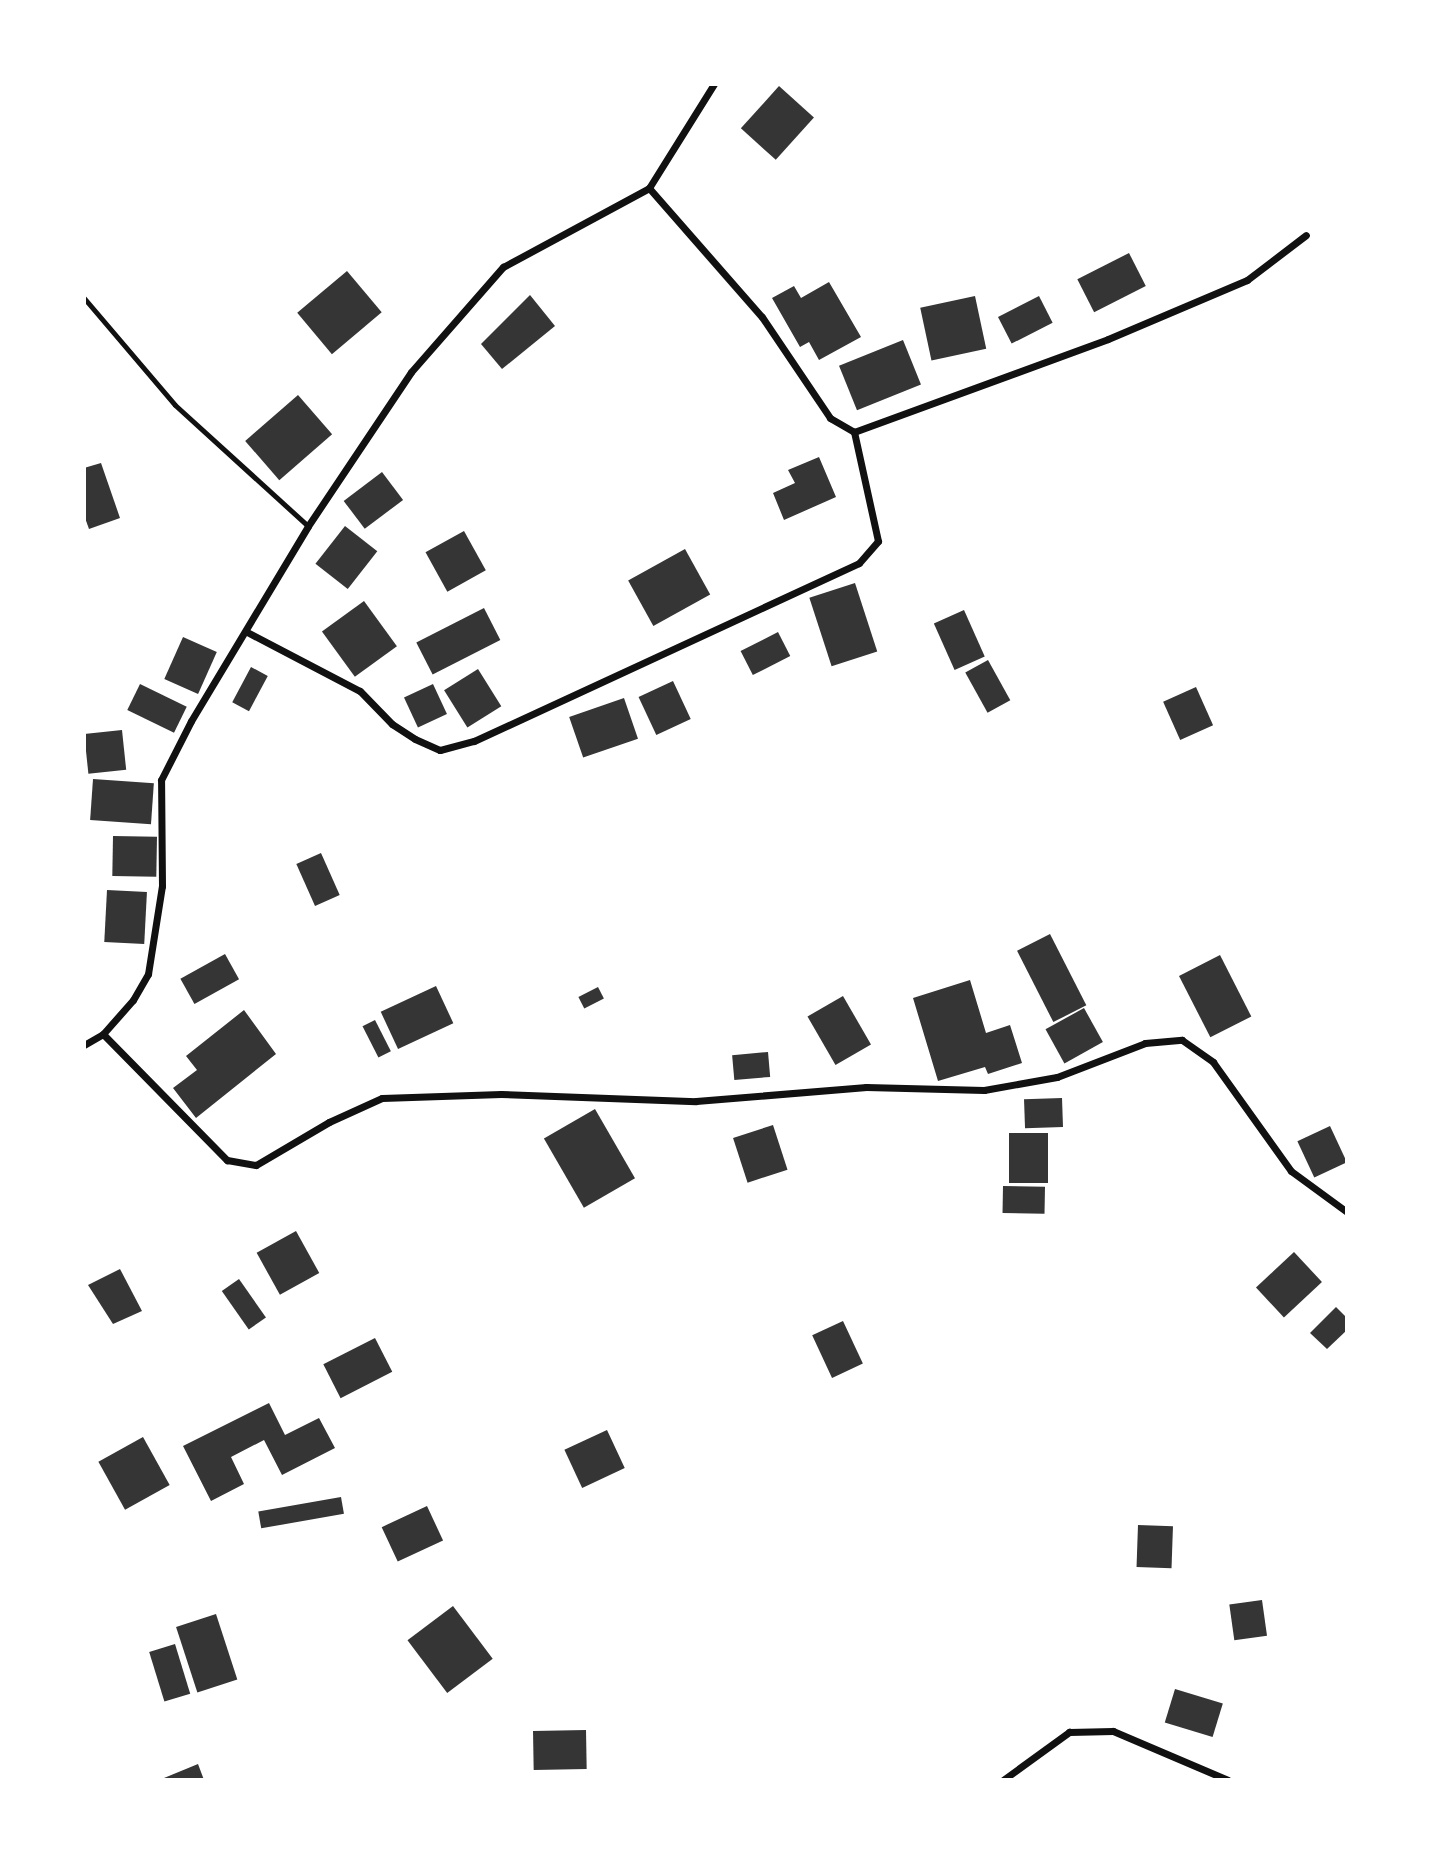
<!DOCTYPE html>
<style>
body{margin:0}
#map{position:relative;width:1431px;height:1864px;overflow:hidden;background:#fff;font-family:"PT Sans Narrow",sans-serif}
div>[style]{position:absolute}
.building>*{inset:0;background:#353535;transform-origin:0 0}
.service>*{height:5px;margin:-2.5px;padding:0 2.5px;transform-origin:2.5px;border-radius:2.5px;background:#111}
.minor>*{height:7px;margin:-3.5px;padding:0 3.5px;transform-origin:3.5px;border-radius:3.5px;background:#111}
span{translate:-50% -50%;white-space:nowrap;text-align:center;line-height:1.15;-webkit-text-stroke:5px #fff;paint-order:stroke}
.frame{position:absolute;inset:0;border:86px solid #fff;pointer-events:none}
</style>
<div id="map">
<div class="building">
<i style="left:779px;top:86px;width:47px;height:57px;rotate:42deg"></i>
<i style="left:1129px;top:253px;width:37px;height:58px;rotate:63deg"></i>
<i style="left:347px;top:271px;width:54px;height:65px;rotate:50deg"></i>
<i style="clip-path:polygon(829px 282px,861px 337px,819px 360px,809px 342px,800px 347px,772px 298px,794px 286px,801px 298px)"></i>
<i style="clip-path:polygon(530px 295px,555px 326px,502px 369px,481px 344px)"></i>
<i style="left:975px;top:296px;width:54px;height:56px;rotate:78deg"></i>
<i style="left:1039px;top:296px;width:30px;height:46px;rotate:63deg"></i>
<i style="left:903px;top:340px;width:48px;height:69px;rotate:68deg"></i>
<i style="left:298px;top:395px;width:52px;height:70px;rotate:49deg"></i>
<i style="clip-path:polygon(819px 457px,836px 497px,784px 520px,773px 493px,795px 483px,788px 470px)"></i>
<i style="clip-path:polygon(101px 463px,120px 518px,89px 529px,84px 515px,84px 468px)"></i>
<i style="left:382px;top:472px;width:35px;height:48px;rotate:53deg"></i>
<i style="left:345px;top:526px;width:41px;height:48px;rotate:38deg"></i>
<i style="left:464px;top:531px;width:45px;height:44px;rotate:61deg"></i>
<i style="left:685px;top:549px;width:52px;height:65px;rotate:61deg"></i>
<i style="left:855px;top:583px;width:72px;height:48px;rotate:72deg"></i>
<i style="left:364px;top:601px;width:56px;height:52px;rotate:54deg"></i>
<i style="left:484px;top:608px;width:36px;height:76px;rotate:63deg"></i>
<i style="left:964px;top:610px;width:51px;height:33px;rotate:66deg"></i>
<i style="left:778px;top:632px;width:27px;height:42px;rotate:63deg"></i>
<i style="left:183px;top:637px;width:37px;height:46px;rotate:24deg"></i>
<i style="left:988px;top:660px;width:46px;height:26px;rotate:61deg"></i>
<i style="left:251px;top:667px;width:19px;height:40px;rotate:28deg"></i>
<i style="left:478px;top:669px;width:44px;height:40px;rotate:58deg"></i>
<i style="left:673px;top:681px;width:42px;height:38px;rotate:65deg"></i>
<i style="left:140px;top:684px;width:52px;height:29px;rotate:26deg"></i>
<i style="left:433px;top:684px;width:33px;height:32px;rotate:65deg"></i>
<i style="left:1196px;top:687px;width:42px;height:36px;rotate:66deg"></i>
<i style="left:624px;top:698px;width:43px;height:58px;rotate:71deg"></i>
<i style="left:122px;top:730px;width:40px;height:38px;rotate:84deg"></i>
<i style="left:93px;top:779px;width:61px;height:41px;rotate:4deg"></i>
<i style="left:113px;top:836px;width:44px;height:40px;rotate:1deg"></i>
<i style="left:321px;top:853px;width:46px;height:27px;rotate:66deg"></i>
<i style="left:107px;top:890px;width:40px;height:52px;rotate:3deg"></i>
<i style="left:1050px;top:934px;width:80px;height:37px;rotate:63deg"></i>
<i style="left:225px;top:954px;width:29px;height:51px;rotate:61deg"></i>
<i style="left:1220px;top:955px;width:69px;height:46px;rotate:63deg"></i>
<i style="clip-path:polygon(970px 980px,986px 1033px,1010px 1025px,1022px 1063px,988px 1074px,985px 1067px,938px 1081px,913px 998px)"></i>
<i style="left:436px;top:986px;width:41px;height:61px;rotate:65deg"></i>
<i style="left:598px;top:987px;width:13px;height:22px;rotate:63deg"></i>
<i style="left:843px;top:996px;width:56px;height:41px;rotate:60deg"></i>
<i style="left:1084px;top:1008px;width:39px;height:44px;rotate:61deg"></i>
<i style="clip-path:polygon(244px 1010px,276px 1054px,196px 1118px,173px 1088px,197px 1070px,186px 1056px)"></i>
<i style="left:375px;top:1020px;width:35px;height:14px;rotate:63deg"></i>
<i style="left:768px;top:1052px;width:25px;height:36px;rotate:85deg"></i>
<i style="left:1062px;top:1098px;width:29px;height:38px;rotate:88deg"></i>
<i style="left:595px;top:1109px;width:80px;height:59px;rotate:60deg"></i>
<i style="left:773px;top:1125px;width:47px;height:42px;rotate:72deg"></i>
<i style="left:1330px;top:1126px;width:40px;height:36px;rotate:65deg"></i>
<i style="left:1009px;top:1133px;width:39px;height:50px"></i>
<i style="left:1003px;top:1186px;width:42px;height:27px;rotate:1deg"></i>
<i style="left:296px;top:1231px;width:48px;height:45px;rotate:61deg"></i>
<i style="left:1294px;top:1252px;width:41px;height:52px;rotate:47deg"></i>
<i style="clip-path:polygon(120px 1269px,142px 1311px,113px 1324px,88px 1285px)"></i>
<i style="left:239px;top:1279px;width:47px;height:21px;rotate:55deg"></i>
<i style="clip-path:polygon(1336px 1307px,1347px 1318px,1347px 1330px,1327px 1349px,1310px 1333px)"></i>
<i style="left:843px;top:1321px;width:47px;height:34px;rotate:65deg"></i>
<i style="left:375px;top:1338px;width:38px;height:58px;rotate:63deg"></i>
<i style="clip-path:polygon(269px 1403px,285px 1435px,319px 1418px,335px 1448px,282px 1475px,264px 1440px,231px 1457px,244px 1484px,211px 1501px,183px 1446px)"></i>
<i style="left:607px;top:1430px;width:42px;height:47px;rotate:65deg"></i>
<i style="left:143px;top:1437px;width:55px;height:51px;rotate:61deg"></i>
<i style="left:341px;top:1497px;width:17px;height:84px;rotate:80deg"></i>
<i style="left:427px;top:1506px;width:38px;height:50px;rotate:65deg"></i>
<i style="left:1138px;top:1525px;width:35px;height:42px;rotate:2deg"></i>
<i style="left:1262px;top:1600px;width:36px;height:33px;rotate:82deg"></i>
<i style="left:453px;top:1606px;width:66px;height:57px;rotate:53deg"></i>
<i style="left:216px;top:1614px;width:69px;height:42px;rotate:72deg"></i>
<i style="left:175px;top:1644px;width:52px;height:27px;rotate:73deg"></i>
<i style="left:1175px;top:1689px;width:50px;height:35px;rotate:17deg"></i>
<i style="left:586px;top:1730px;width:39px;height:53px;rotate:89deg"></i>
<i style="clip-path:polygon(198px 1764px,204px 1780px,165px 1780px,164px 1778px)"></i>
</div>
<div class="service">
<i style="left:84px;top:298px;width:140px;rotate:49.6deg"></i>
<i style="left:175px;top:405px;width:180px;rotate:42.3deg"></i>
</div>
<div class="minor">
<i style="left:649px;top:188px;width:171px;rotate:48.8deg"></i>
<i style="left:762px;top:317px;width:122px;rotate:56deg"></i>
<i style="left:830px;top:418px;width:28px;rotate:30deg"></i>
<i style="left:854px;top:432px;width:270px;rotate:-20.1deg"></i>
<i style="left:1108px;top:339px;width:151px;rotate:-23deg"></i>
<i style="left:1247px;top:280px;width:74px;rotate:-37.3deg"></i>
<i style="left:247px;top:632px;width:127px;rotate:27.6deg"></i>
<i style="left:360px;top:691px;width:46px;rotate:45.9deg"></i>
<i style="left:392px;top:724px;width:27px;rotate:33deg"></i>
<i style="left:415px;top:739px;width:27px;rotate:24deg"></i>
<i style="left:440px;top:750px;width:35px;rotate:-15deg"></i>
<i style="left:474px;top:741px;width:424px;rotate:-24.8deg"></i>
<i style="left:859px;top:563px;width:29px;rotate:-49deg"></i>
<i style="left:878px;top:541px;width:112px;rotate:-102.4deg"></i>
<i style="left:103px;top:1034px;width:177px;rotate:45.5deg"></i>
<i style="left:227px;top:1160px;width:29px;rotate:10deg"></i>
<i style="left:256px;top:1165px;width:85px;rotate:-30.5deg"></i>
<i style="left:329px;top:1122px;width:58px;rotate:-24.4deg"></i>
<i style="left:382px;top:1098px;width:119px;rotate:-1.9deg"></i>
<i style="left:501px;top:1094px;width:195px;rotate:2.1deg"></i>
<i style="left:696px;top:1101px;width:171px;rotate:-4.7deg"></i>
<i style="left:866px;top:1087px;width:118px;rotate:1.5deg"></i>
<i style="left:984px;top:1090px;width:74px;rotate:-10.1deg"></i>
<i style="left:1057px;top:1077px;width:94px;rotate:-21.1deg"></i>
<i style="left:1145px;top:1043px;width:37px;rotate:-5deg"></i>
<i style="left:1182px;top:1040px;width:38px;rotate:35deg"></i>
<i style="left:1213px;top:1062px;width:134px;rotate:54.4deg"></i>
<i style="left:1291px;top:1171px;width:69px;rotate:36.2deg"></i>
<i style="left:84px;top:1045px;width:22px;rotate:-30deg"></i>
<i style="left:103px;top:1034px;width:45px;rotate:-48.6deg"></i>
<i style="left:133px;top:1000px;width:30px;rotate:-60deg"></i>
<i style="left:148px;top:974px;width:89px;rotate:-81deg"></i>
<i style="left:162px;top:886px;width:106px;rotate:-90.5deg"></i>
<i style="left:161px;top:780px;width:66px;rotate:-63deg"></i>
<i style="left:191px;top:721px;width:227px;rotate:-59deg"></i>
<i style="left:308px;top:526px;width:185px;rotate:-56.2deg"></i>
<i style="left:411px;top:372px;width:140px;rotate:-48.8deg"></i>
<i style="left:503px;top:267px;width:166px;rotate:-28.4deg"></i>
<i style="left:649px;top:188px;width:123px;rotate:-58deg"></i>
<i style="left:1003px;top:1780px;width:82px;rotate:-36deg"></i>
<i style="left:1069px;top:1732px;width:44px;rotate:-1.3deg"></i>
<i style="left:1113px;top:1731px;width:125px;rotate:23.1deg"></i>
</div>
<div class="frame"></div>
</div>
